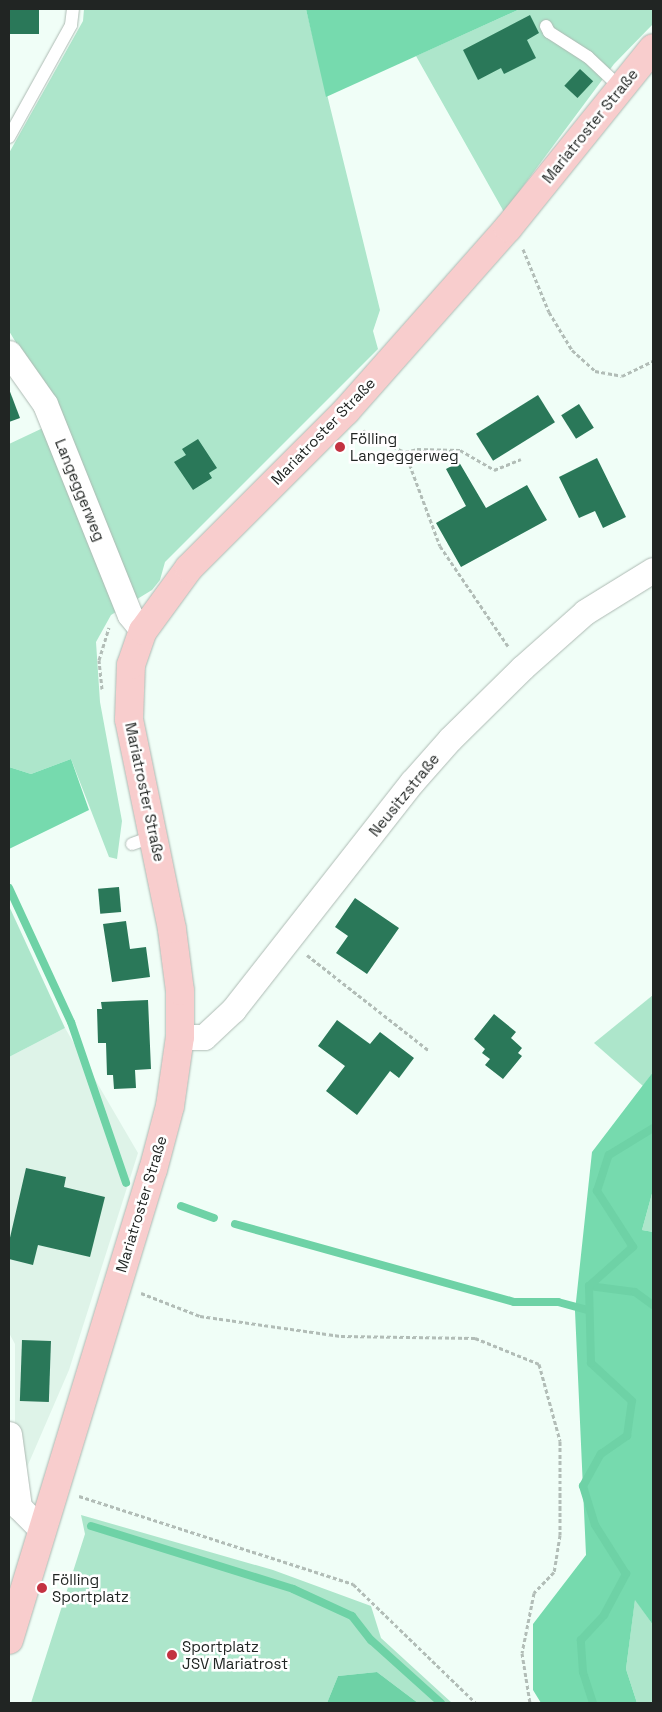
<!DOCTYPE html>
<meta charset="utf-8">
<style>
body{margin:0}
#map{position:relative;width:662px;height:1712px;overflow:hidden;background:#f0fef7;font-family:"Space Grotesk",sans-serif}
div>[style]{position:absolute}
.built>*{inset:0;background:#def3e8}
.green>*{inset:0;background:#ade6cb}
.forest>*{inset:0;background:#76daae}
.water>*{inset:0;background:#6ed2a6}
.stream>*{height:8px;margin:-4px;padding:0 4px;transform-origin:4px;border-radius:4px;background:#6ed2a6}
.building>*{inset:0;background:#2a7859;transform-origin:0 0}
.path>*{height:3px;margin-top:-1.5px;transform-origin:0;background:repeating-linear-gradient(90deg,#b2bdb7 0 4px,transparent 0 6.5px)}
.roads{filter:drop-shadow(0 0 1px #adbab3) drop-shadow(0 0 1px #adbab3)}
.lane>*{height:12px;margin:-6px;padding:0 6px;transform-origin:6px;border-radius:6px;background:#fff}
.street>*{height:25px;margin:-12.5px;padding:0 12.5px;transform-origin:12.5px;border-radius:12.5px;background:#fff}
.primary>*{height:28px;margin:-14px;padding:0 14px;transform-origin:14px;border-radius:14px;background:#f8cdcd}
.dots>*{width:14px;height:14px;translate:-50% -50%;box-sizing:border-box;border:2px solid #fff;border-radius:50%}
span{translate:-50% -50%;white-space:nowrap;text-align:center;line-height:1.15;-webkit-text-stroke:5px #fff;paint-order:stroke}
.street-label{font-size:15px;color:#212523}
.poi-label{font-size:15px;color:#212523}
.left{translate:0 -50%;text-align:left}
.frame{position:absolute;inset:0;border:10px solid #212523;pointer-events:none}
</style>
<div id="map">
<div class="built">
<i style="clip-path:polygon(65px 1028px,138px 1153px,69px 1370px,21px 1481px,15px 1432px,15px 1344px,9px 1333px,9px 1057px)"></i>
</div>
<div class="green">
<i style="clip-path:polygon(84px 9px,306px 9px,380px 310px,373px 331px,378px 349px,165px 562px,160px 580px,152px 590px,111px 615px,96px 642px,100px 702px,122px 821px,117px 859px,109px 857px,71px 759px,31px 774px,9px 767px,9px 444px,62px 419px,9px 331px,9px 153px,83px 21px)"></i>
<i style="clip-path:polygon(520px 9px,653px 9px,653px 24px,614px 64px,504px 212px,416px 56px)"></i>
<i style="clip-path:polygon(9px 906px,65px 1028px,9px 1057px)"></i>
<i style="clip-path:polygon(653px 995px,653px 1072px,643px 1086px,594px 1043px)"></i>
<i style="clip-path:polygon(653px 1190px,653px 1232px,642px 1230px)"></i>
<i style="clip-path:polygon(81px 1515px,273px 1570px,371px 1606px,381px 1638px,452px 1703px,418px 1703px,377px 1672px,338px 1676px,327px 1703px,31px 1703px,85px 1534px)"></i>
<i style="clip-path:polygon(635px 1599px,653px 1625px,653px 1703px,637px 1703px,626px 1669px)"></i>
</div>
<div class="forest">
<i style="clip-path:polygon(306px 9px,520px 9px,326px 97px)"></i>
<i style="clip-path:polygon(71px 759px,89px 810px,9px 849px,9px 767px,31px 774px)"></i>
<i style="clip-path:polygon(653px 1072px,653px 1190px,642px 1230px,653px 1232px,653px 1625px,635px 1600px,626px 1669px,637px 1703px,541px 1703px,533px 1690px,533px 1624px,586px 1555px,575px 1311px,592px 1152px)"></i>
</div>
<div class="water">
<i style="clip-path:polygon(377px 1672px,418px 1703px,327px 1703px,338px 1676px)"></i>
</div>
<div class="stream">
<i style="left:9px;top:888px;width:148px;rotate:65.2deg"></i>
<i style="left:71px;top:1022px;width:170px;rotate:71.1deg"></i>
<i style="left:181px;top:1206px;width:35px;rotate:20deg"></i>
<i style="left:235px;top:1224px;width:290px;rotate:15.6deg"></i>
<i style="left:514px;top:1302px;width:44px"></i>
<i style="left:558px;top:1302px;width:31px;rotate:15deg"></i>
<i style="left:589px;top:1286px;width:46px;rotate:7.4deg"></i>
<i style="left:635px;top:1292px;width:22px;rotate:36deg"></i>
<i style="left:91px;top:1526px;width:212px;rotate:17.3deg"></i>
<i style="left:293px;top:1589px;width:65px;rotate:24.6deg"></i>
<i style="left:352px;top:1616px;width:31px;rotate:52deg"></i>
<i style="left:371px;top:1640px;width:94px;rotate:42deg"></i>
<i style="left:593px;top:1703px;width:33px;rotate:-108deg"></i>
<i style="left:583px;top:1672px;width:32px;rotate:-94deg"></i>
<i style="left:581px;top:1640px;width:34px;rotate:-47deg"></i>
<i style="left:604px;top:1615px;width:47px;rotate:-61.8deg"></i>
<i style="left:626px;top:1574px;width:58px;rotate:-122.3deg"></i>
<i style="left:595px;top:1525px;width:41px;rotate:-107.1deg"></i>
<i style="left:583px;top:1486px;width:37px;rotate:-61deg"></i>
<i style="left:601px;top:1454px;width:32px;rotate:-35deg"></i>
<i style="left:627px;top:1436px;width:35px;rotate:-82deg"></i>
<i style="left:632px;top:1401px;width:56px;rotate:-137.2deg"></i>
<i style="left:591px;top:1363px;width:77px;rotate:-91.5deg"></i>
<i style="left:589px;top:1286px;width:59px;rotate:-41.6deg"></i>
<i style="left:633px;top:1247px;width:67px;rotate:-122.7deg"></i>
<i style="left:597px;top:1191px;width:38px;rotate:-72deg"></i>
<i style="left:609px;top:1155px;width:52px;rotate:-31.5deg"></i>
</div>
<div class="building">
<i style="left:9px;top:9px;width:30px;height:25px"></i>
<i style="clip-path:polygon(530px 15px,539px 33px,527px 40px,536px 58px,504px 74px,501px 68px,478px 80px,463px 50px)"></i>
<i style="left:580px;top:69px;width:18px;height:23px;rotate:43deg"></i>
<i style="clip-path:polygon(9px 389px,20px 418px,9px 422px)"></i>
<i style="left:538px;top:395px;width:32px;height:73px;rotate:58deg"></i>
<i style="left:579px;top:404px;width:28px;height:21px;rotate:58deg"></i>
<i style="clip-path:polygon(198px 439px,217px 468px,209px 473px,212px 478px,193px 490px,174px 462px,186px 455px,182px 449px)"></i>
<i style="clip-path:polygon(597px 458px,626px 517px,603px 528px,595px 511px,579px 518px,559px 477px)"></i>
<i style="clip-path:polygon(459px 462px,486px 508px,527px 485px,547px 520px,461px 567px,436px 523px,466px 506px,446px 469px)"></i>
<i style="left:119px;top:887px;width:25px;height:21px;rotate:85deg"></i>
<i style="clip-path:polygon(355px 898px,399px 928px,367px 974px,336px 953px,348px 936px,335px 927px)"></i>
<i style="clip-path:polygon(126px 921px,130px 949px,146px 947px,150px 977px,112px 982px,103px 924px)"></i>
<i style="clip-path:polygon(148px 1000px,151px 1069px,135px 1070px,136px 1088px,114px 1089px,113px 1075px,107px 1075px,106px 1043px,98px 1043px,97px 1009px,102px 1009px,101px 1002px)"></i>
<i style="clip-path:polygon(494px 1014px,516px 1032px,511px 1038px,522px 1048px,518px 1053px,522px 1056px,503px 1079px,485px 1065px,490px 1059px,482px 1053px,485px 1049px,474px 1039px)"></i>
<i style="clip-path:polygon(337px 1020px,370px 1044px,380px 1032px,414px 1058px,399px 1078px,390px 1071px,357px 1115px,326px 1091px,345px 1066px,318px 1046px)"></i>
<i style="clip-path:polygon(26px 1168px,66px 1177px,64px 1187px,105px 1197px,90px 1257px,38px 1245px,33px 1265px,9px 1259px,9px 1242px)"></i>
<i style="left:22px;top:1340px;width:29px;height:61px;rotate:2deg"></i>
</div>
<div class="path">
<i style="left:523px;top:249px;width:68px;rotate:67.6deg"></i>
<i style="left:549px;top:312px;width:44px;rotate:58.8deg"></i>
<i style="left:572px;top:350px;width:31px;rotate:42deg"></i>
<i style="left:595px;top:371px;width:27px;rotate:10deg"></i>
<i style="left:622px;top:376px;width:34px;rotate:-26deg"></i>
<i style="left:363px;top:430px;width:8px;rotate:45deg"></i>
<i style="left:369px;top:436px;width:39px;rotate:24deg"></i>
<i style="left:405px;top:452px;width:12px;rotate:-14deg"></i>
<i style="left:417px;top:449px;width:43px;rotate:1.3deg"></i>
<i style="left:460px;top:450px;width:39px;rotate:30deg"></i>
<i style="left:494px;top:470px;width:29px;rotate:-22deg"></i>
<i style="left:405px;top:452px;width:100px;rotate:69.6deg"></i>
<i style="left:440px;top:546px;width:121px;rotate:55.8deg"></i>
<i style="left:102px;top:689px;width:29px;rotate:-96deg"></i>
<i style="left:99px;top:660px;width:34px;rotate:-73deg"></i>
<i style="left:307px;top:955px;width:154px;rotate:38.1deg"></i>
<i style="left:141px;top:1293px;width:63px;rotate:21.3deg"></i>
<i style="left:200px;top:1316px;width:142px;rotate:8.1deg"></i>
<i style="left:341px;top:1336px;width:134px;rotate:0.9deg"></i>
<i style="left:475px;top:1338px;width:69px;rotate:22.1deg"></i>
<i style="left:539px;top:1364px;width:80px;rotate:74.7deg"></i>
<i style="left:560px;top:1441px;width:94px;rotate:90deg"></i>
<i style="left:560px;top:1535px;width:37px;rotate:99deg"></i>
<i style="left:554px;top:1572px;width:29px;rotate:134deg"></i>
<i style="left:534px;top:1593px;width:61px;rotate:101.3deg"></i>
<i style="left:522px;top:1653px;width:51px;rotate:80.9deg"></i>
<i style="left:79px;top:1496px;width:288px;rotate:17.8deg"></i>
<i style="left:353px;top:1584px;width:171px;rotate:44.1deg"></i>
</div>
<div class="roads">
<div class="lane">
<i style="left:546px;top:26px;width:7px;rotate:63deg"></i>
<i style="left:549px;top:32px;width:46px;rotate:32.7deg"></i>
<i style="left:588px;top:57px;width:45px;rotate:43.2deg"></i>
<i style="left:9px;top:137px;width:128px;rotate:-61deg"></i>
<i style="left:71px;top:25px;width:16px;rotate:-83deg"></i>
<i style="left:132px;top:844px;width:23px;rotate:-20deg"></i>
</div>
<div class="street">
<i style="left:9px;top:353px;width:62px;rotate:54.8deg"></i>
<i style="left:45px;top:404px;width:227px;rotate:68.1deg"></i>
<i style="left:130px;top:615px;width:21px;rotate:51deg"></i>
<i style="left:180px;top:1037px;width:24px"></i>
<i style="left:204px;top:1037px;width:40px;rotate:-43deg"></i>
<i style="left:233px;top:1010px;width:290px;rotate:-51.9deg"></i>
<i style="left:412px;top:782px;width:57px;rotate:-48.5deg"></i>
<i style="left:450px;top:739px;width:101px;rotate:-44.6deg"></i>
<i style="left:522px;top:668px;width:84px;rotate:-41.6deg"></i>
<i style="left:585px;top:612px;width:80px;rotate:-31.7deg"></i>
<i style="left:9px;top:1434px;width:74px;rotate:82.2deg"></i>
<i style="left:19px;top:1507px;width:33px;rotate:45deg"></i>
</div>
<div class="primary">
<i style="left:9px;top:1640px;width:492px;rotate:-73deg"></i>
<i style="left:153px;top:1170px;width:66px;rotate:-75.1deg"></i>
<i style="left:170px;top:1106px;width:70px;rotate:-81.8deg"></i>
<i style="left:180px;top:1037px;width:46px;rotate:-90deg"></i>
<i style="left:180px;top:991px;width:63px;rotate:-97.4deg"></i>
<i style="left:172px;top:929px;width:214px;rotate:-101.6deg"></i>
<i style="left:129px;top:719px;width:54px;rotate:-87.9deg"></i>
<i style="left:131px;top:665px;width:36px;rotate:-71deg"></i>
<i style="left:143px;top:631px;width:78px;rotate:-53.9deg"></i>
<i style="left:189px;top:568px;width:222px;rotate:-45deg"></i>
<i style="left:346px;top:411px;width:244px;rotate:-48.5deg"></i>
<i style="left:508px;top:228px;width:231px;rotate:-51.1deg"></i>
</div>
</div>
<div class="dots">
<i style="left:340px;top:447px;background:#c33241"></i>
<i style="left:42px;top:1588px;background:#c33241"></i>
<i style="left:172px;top:1655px;background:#c33241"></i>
</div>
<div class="street-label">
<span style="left:590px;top:126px;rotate:-51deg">Mariatroster Straße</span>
<span style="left:323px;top:431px;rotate:-46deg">Mariatroster Straße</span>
<span style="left:80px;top:490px;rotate:68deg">Langeggerweg</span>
<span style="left:145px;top:792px;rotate:78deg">Mariatroster Straße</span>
<span style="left:404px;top:795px;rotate:-51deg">Neusitzstraße</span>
<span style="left:141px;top:1204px;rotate:-73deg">Mariatroster Straße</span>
</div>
<div class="poi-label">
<span class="left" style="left:350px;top:447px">Fölling<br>Langeggerweg</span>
<span class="left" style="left:52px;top:1588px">Fölling<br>Sportplatz</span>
<span class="left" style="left:182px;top:1655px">Sportplatz<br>JSV Mariatrost</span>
</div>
<div class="frame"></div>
</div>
